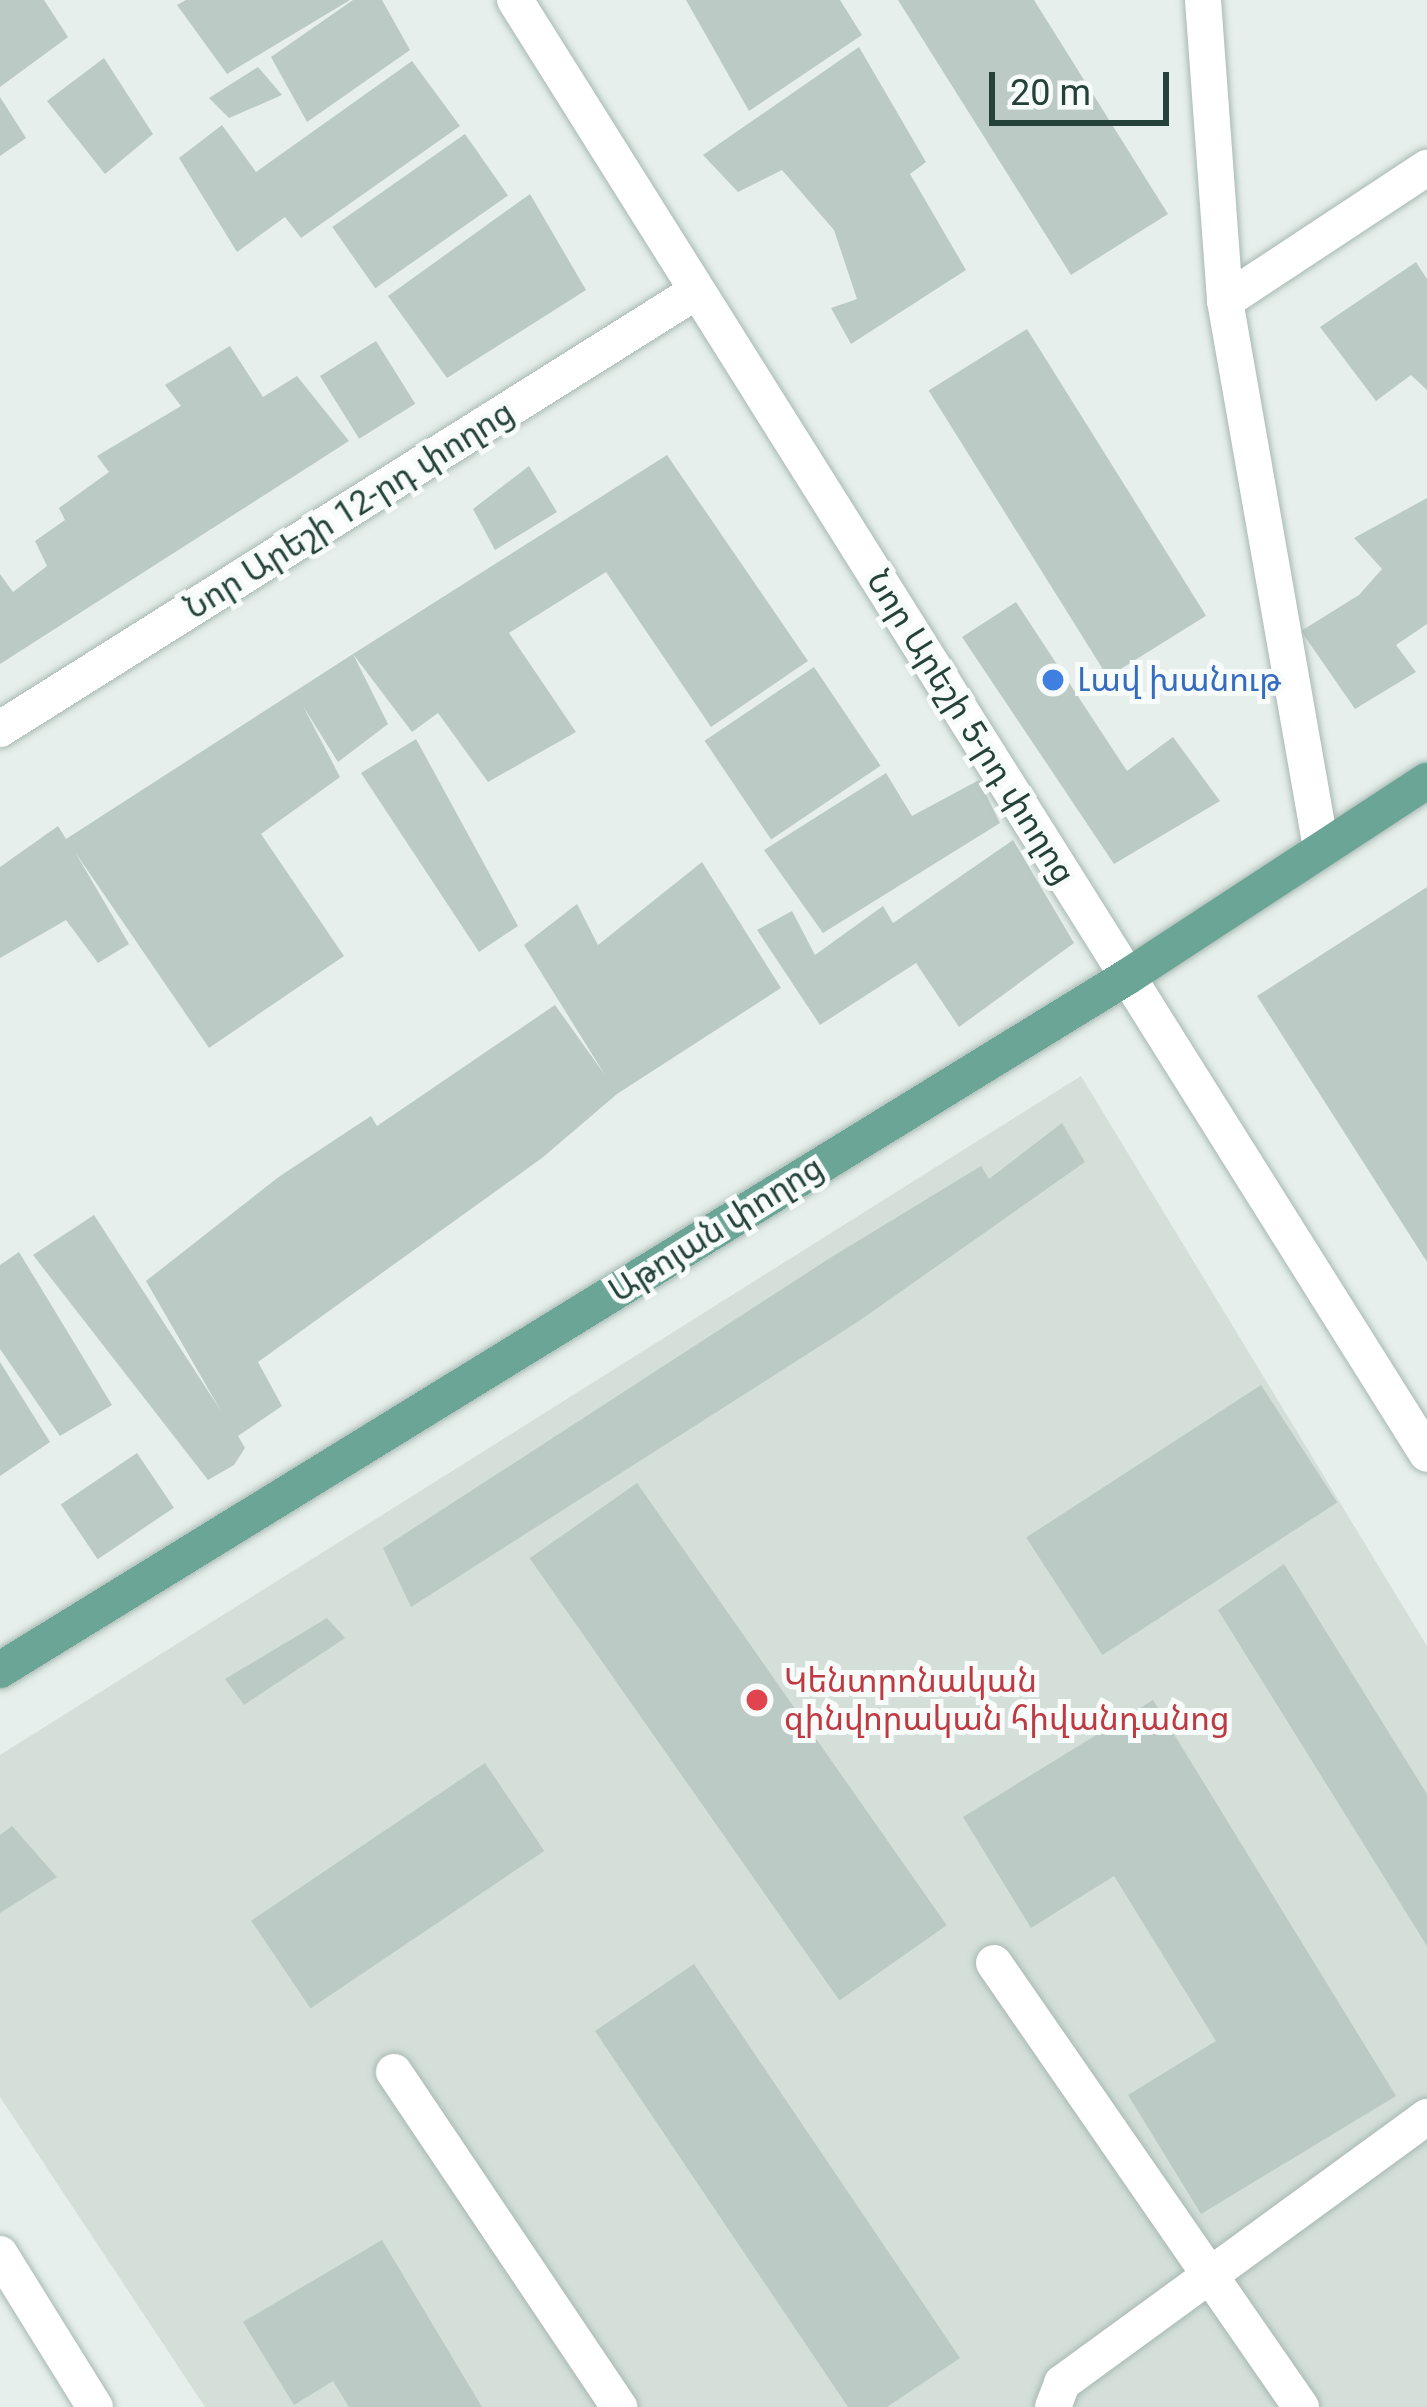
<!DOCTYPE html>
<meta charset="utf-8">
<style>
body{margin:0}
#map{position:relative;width:1427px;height:2407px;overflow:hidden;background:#e6efeb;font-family:Roboto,"Noto Sans Armenian",sans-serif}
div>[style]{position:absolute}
.built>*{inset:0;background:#d4dfda}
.building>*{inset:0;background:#bbcac4;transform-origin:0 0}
.roads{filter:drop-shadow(0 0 3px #a8b8b2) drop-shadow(0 0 3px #a8b8b2)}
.minor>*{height:36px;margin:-18px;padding:0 18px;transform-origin:18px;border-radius:18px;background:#fff}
.major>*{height:36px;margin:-18px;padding:0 18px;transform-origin:18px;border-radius:18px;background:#6aa596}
.dots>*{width:33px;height:33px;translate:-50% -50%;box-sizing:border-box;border:6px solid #f7fbf9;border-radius:50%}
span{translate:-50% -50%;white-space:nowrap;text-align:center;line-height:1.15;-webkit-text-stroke:10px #f7fbf9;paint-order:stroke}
.street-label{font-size:33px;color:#24423a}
.shop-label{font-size:33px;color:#366cbe}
.left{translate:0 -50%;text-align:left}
.health-label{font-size:33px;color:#be3a42}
.scale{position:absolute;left:989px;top:72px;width:180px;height:54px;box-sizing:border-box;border:6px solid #24423a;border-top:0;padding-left:15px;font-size:36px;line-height:42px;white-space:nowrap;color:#24423a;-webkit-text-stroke:9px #f7fbf9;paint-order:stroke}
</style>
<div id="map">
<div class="built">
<i style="clip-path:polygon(1081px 1076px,1427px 1646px,1427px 2407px,205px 2407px,0 2097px,0 1755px)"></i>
</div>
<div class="building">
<i style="clip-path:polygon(0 0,44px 0,68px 37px,0 87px)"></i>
<i style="clip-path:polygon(186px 0,350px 0,227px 74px,177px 5px)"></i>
<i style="clip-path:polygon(353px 0,382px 0,410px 50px,307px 122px,271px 57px)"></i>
<i style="clip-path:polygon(686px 0,840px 0,862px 35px,749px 111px)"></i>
<i style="clip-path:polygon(898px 0,1034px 0,1168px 214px,1071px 275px)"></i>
<i style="clip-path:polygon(859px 47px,926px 162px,910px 174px,966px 270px,851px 344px,831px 308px,857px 299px,834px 230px,782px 170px,738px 192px,703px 155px)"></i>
<i style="clip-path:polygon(104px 58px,153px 134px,105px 174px,47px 101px)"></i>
<i style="clip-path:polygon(412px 61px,460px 126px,301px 238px,285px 217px,237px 252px,179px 158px,222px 125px,256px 172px)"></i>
<i style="clip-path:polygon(258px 67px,282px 95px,229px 118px,209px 98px)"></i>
<i style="clip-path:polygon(0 97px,26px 138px,0 156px)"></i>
<i style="left:465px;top:134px;width:75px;height:162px;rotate:55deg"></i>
<i style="clip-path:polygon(530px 194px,586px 290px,447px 378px,388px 296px)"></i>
<i style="clip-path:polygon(1416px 262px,1427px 279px,1427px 390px,1411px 375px,1376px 401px,1320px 327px)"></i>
<i style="left:1027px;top:329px;width:338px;height:116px;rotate:58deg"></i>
<i style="left:376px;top:341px;width:74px;height:66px;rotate:58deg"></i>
<i style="clip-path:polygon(230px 346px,263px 397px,297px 376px,349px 441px,0 664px,0 574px,13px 592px,47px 566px,35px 541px,65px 520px,59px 508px,109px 472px,97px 456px,181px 406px,165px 385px)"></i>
<i style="clip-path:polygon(667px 455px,808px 661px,711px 727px,606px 572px,509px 633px,576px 732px,488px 782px,438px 713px,412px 732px,353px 654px)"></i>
<i style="clip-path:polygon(529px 466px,557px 512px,495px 550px,473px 509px)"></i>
<i style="clip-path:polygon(1427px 498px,1427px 624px,1396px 645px,1416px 672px,1355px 709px,1301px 631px,1359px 595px,1382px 569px,1354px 538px)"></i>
<i style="clip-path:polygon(1016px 602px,1127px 771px,1173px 737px,1220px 801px,1114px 864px,962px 637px)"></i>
<i style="clip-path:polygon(353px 654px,388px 724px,338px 762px,303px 706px,340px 777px,261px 834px,344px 956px,209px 1048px,75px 852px,129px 944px,98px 963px,66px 920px,0 958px,0 867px,58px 826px,66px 839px)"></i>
<i style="left:814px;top:667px;width:119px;height:132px;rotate:56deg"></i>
<i style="clip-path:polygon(416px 739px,518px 926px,479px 952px,361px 773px)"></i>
<i style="clip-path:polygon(886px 773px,912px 816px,979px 780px,1000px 823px,823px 933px,764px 850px)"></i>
<i style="clip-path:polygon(1013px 840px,1074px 943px,959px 1027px,916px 963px,820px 1025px,757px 930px,792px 911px,815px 955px,883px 906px,893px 923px)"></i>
<i style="clip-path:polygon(702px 862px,781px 988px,617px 1094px,542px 1158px,258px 1362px,282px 1406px,238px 1436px,245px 1448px,234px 1465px,208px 1480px,33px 1255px,94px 1215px,221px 1411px,146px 1281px,280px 1176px,371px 1116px,377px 1126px,555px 1005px,605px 1075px,524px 945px,577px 904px,598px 945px)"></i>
<i style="clip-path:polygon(1427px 887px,1427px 1262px,1257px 996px)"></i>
<i style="clip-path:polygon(1062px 1123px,1085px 1162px,859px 1321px,411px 1607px,383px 1548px,830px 1258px,981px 1166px,989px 1179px)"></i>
<i style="clip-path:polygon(19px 1252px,112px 1405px,60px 1436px,0 1349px,0 1265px)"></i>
<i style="clip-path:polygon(0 1362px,50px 1442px,0 1476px)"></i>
<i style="left:1261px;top:1385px;width:140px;height:280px;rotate:57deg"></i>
<i style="left:137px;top:1453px;width:66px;height:92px;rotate:56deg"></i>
<i style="left:637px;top:1483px;width:540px;height:131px;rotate:55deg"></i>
<i style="clip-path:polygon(1284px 1564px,1427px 1794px,1427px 1946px,1218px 1610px)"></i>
<i style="clip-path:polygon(327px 1618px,345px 1638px,244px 1705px,225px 1679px)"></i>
<i style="clip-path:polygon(1153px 1700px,1396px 2096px,1201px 2214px,1128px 2095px,1216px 2041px,1114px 1876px,1031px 1928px,963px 1817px)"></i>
<i style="left:485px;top:1763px;width:106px;height:282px;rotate:56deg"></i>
<i style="clip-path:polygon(12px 1826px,57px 1877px,0 1913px,0 1835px)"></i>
<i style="clip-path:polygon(694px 1964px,960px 2358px,887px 2407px,848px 2407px,595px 2031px)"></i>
<i style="clip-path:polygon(382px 2240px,482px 2407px,349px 2407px,333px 2381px,294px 2405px,243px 2322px)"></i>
</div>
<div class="roads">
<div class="minor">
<i style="left:515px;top:0;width:1716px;rotate:57.9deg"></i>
<i style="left:1203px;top:0;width:302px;rotate:85.8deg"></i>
<i style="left:0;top:729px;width:823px;rotate:-32.15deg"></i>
<i style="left:1321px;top:848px;width:555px;rotate:-99.95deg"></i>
<i style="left:1225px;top:301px;width:242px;rotate:-33.4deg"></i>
<i style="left:994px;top:1963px;width:540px;rotate:55.34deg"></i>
<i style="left:394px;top:2072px;width:404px;rotate:56.1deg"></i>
<i style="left:0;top:2254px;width:180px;rotate:58.2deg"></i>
<i style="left:1053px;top:2407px;width:26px;rotate:-69deg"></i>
<i style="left:1062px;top:2383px;width:452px;rotate:-36.1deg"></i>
</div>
<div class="major">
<i style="left:0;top:1670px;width:1323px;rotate:-31.59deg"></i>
<i style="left:1127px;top:977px;width:358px;rotate:-33.2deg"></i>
</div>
</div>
<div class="dots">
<i style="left:1053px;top:680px;background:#3f7fe0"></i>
<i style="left:757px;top:1700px;background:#e0444e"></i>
</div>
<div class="street-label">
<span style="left:349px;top:510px;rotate:-32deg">Նոր Արեշի 12-րդ փողոց</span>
<span style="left:971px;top:727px;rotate:58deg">Նոր Արեշի 5-րդ փողոց</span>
<span style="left:716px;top:1229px;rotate:-32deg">Աթոյան փողոց</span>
</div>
<div class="shop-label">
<span class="left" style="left:1077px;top:680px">Լավ խանութ</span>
</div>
<div class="health-label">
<span class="left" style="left:784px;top:1700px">Կենտրոնական<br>զինվորական հիվանդանոց</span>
</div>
<div class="scale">20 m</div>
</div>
